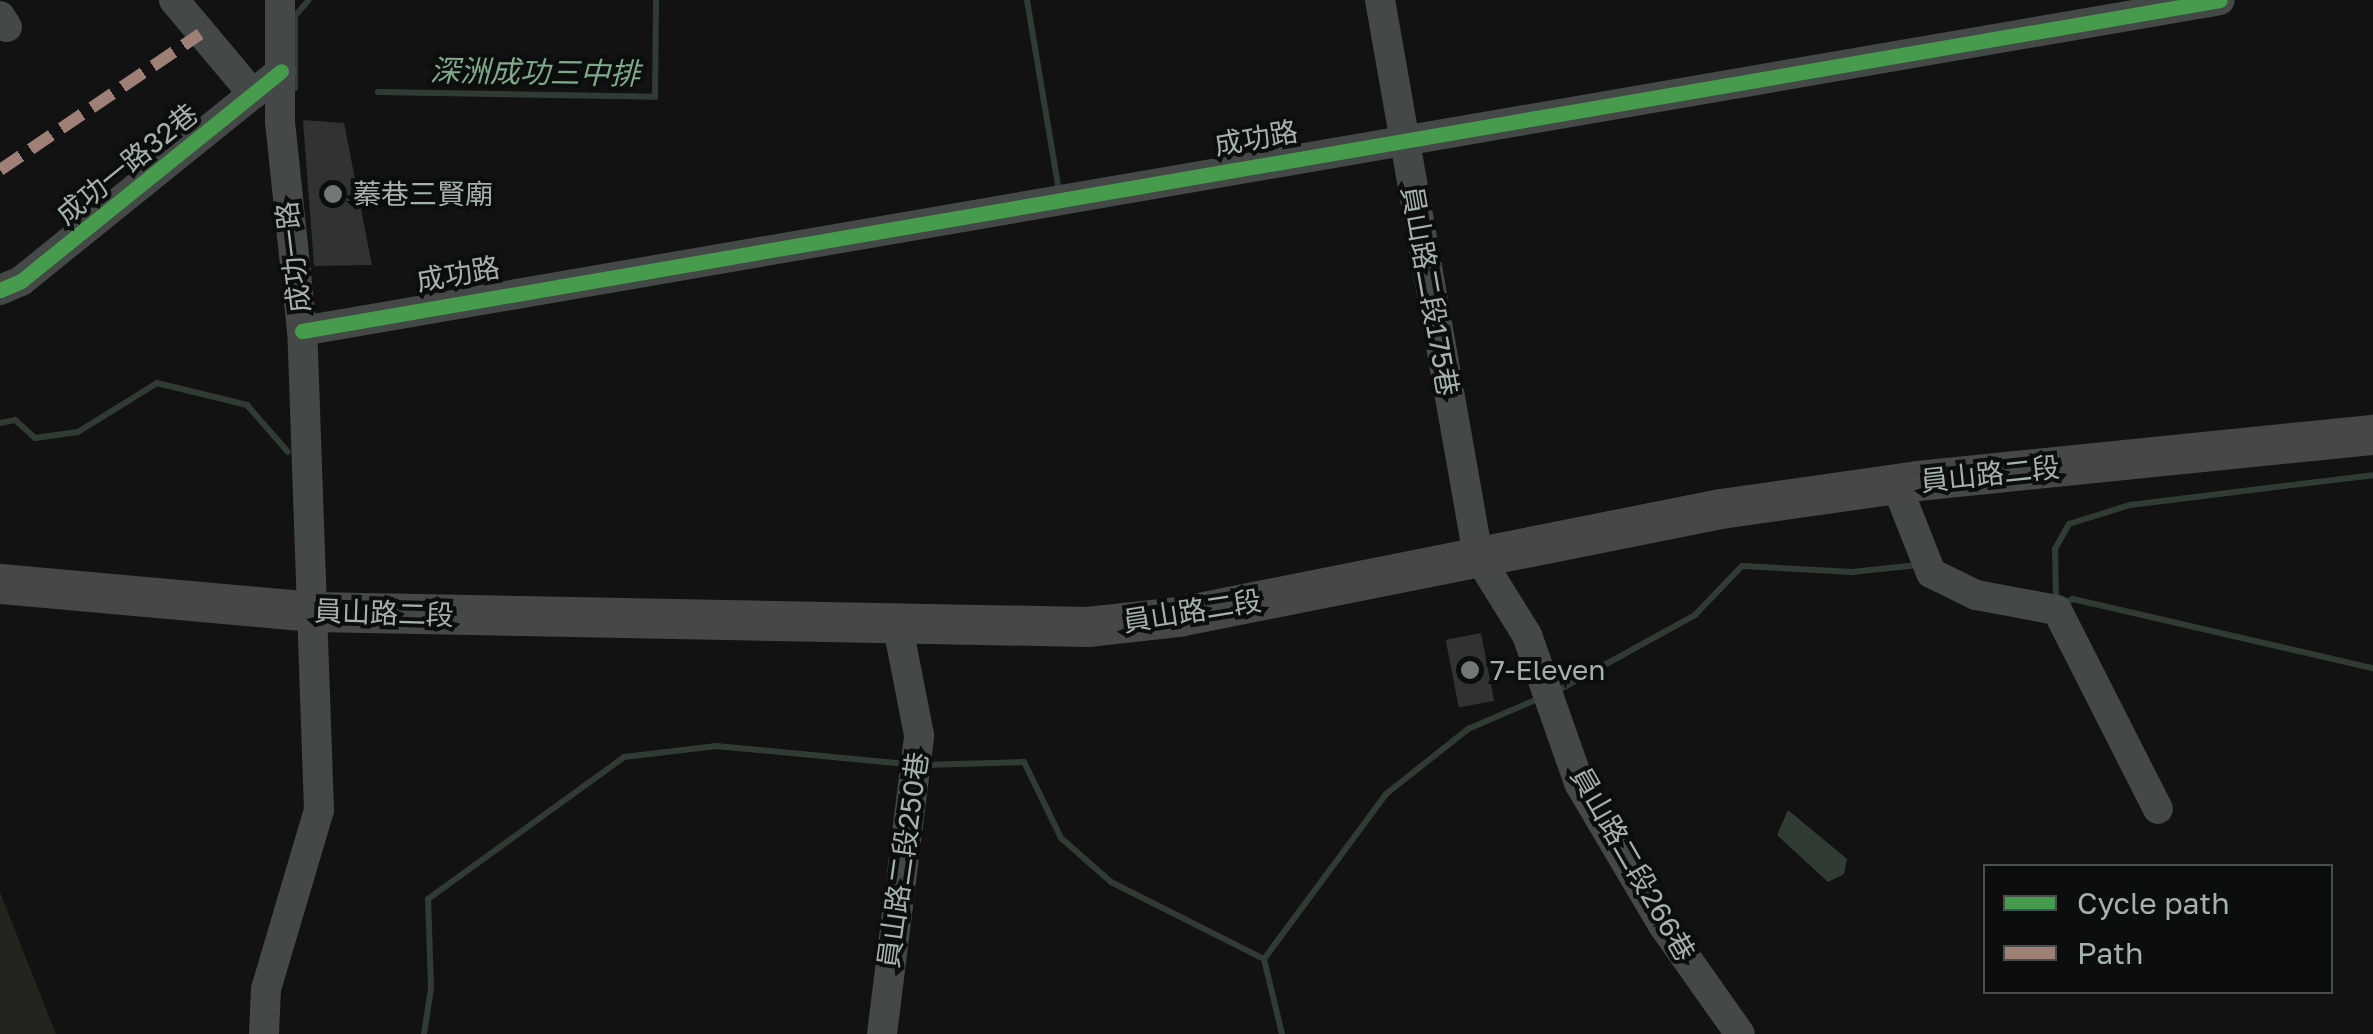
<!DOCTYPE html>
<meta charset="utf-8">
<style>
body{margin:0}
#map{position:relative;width:2373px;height:1034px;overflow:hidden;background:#121212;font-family:"Golos Text","Noto Sans TC",sans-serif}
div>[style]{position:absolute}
.green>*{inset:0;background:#24241e}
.water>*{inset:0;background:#303c33}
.stream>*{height:6px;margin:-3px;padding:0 3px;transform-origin:3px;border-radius:3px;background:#303c33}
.building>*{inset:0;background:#313232;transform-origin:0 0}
.minor>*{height:30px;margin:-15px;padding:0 15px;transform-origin:15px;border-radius:15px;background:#444846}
.major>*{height:40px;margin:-20px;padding:0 20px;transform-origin:20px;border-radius:20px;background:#464847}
.quiet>*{height:12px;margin-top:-6px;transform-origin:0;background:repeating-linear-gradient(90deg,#9e8076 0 25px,transparent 0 37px)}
.cycleway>*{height:15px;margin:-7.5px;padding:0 7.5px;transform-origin:7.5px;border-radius:7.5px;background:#469c4c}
.dots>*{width:28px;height:28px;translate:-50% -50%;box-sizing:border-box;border:5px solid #0c0e0d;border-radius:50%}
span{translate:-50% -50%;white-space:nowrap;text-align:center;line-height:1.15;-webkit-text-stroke:8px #0c0e0d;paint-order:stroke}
.street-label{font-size:28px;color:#a5b1ab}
.poi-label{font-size:28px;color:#a5b1ab}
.left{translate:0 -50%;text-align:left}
.water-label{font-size:30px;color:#80a88b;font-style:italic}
.legend{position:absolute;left:1983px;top:864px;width:350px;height:130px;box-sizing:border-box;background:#0c0e0d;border:2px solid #494f4c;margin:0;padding:12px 18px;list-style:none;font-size:30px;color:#a5b1ab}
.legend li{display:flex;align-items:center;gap:20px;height:50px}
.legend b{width:50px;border:2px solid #494f4c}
</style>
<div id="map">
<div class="green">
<i style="clip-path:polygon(0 892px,56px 1034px,0 1034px)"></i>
</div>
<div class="water">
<i style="clip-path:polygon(1788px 810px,1847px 859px,1844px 874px,1828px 882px,1777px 835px)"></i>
</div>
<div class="stream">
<i style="left:1027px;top:0;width:189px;rotate:80.5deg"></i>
<i style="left:295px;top:88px;width:72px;rotate:-90deg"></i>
<i style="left:295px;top:16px;width:21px;rotate:-49deg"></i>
<i style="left:378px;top:92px;width:277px;rotate:1deg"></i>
<i style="left:655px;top:97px;width:97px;rotate:-89.4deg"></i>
<i style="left:0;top:423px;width:15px;rotate:-11deg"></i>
<i style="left:15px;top:420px;width:27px;rotate:42deg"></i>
<i style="left:35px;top:438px;width:43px;rotate:-7.9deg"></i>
<i style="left:78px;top:432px;width:93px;rotate:-31.8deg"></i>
<i style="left:157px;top:383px;width:93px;rotate:13.7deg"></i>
<i style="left:247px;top:405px;width:62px;rotate:48.9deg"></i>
<i style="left:2056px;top:600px;width:51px;rotate:-91.1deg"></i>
<i style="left:2055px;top:549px;width:29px;rotate:-61deg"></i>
<i style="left:2069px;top:524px;width:64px;rotate:-17.3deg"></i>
<i style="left:2130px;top:505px;width:245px;rotate:-7deg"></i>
<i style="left:2063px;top:604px;width:11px;rotate:-27deg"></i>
<i style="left:2073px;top:599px;width:308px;rotate:13deg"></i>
<i style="left:1557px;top:691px;width:158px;rotate:-28.8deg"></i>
<i style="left:1695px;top:615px;width:68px;rotate:-46.2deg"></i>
<i style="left:1742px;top:566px;width:110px;rotate:3.1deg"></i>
<i style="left:1852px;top:572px;width:66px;rotate:-6.1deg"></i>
<i style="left:923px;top:765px;width:101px;rotate:-1.7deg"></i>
<i style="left:1024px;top:762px;width:85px;rotate:64deg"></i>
<i style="left:1061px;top:838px;width:67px;rotate:41.3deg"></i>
<i style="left:1111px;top:882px;width:171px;rotate:26.7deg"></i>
<i style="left:1264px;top:959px;width:205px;rotate:-53.5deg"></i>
<i style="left:1386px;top:794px;width:105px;rotate:-38.4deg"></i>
<i style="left:1468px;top:729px;width:78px;rotate:-23.3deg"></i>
<i style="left:1264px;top:959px;width:77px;rotate:76.5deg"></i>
<i style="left:424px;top:1034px;width:47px;rotate:-81.3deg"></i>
<i style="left:431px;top:988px;width:89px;rotate:-91.9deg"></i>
<i style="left:428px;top:899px;width:242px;rotate:-35.9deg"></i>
<i style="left:624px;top:757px;width:93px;rotate:-6.8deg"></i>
<i style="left:716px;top:746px;width:191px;rotate:5.4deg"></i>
</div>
<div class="building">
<i style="clip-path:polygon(303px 120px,344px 123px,372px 265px,314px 266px)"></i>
<i style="left:1481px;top:633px;width:69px;height:36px;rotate:79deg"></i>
</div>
<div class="minor">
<i style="left:174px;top:0;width:123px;rotate:50deg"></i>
<i style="left:1380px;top:0;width:565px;rotate:80deg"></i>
<i style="left:1478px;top:556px;width:93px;rotate:58.2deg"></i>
<i style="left:1527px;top:635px;width:157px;rotate:70.6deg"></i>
<i style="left:1579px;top:783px;width:165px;rotate:59.4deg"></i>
<i style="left:1663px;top:925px;width:133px;rotate:54.8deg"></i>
<i style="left:0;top:16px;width:13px;rotate:58deg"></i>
<i style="left:0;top:290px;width:23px;rotate:-23deg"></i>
<i style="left:21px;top:281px;width:334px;rotate:-38.9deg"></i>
<i style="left:302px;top:331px;width:1946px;rotate:-9.79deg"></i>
<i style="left:1896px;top:484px;width:96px;rotate:68.5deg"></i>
<i style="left:1931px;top:573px;width:50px;rotate:26.1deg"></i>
<i style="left:1976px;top:595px;width:82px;rotate:10.5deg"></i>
<i style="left:2057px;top:610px;width:223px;rotate:63.1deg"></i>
<i style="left:264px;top:1034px;width:45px;rotate:-87.5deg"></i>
<i style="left:266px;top:989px;width:187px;rotate:-73.5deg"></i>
<i style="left:319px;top:810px;width:479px;rotate:-92deg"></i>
<i style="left:302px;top:331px;width:211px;rotate:-96deg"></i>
<i style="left:280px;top:121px;width:121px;rotate:-90deg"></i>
<i style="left:882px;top:1034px;width:301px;rotate:-82.9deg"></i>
<i style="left:919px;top:735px;width:110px;rotate:-101deg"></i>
</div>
<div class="major">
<i style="left:0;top:584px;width:315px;rotate:5.1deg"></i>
<i style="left:314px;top:612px;width:774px;rotate:1.11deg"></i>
<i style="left:1088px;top:627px;width:92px;rotate:-6.3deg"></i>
<i style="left:1179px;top:617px;width:553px;rotate:-11.27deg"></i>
<i style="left:1721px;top:509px;width:199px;rotate:-8.1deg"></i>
<i style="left:1918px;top:481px;width:457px;rotate:-5.8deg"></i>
</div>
<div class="quiet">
<i style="left:0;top:170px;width:242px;rotate:-34.2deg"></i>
</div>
<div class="cycleway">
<i style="left:0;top:290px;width:23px;rotate:-23deg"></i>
<i style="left:21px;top:281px;width:334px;rotate:-38.9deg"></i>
<i style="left:302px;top:331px;width:1946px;rotate:-9.79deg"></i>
</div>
<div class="dots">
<i style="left:333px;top:194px;background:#727975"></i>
<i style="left:1470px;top:670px;background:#727975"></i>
</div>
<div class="street-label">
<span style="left:1256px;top:138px;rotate:-10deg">成功路</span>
<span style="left:127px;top:164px;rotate:-39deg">成功一路32巷</span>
<span style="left:293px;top:257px;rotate:-97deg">成功一路</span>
<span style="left:458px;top:274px;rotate:-10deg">成功路</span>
<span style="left:1430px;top:291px;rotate:80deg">員山路二段175巷</span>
<span style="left:1990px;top:474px;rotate:-6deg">員山路二段</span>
<span style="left:1192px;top:611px;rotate:-9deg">員山路二段</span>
<span style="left:384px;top:613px;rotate:2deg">員山路二段</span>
<span style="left:903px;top:860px;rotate:-82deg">員山路二段250巷</span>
<span style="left:1633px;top:864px;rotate:60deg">員山路二段266巷</span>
</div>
<div class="poi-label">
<span class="left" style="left:353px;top:194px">蓁巷三賢廟</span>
<span class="left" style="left:1490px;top:670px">7-Eleven</span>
</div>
<div class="water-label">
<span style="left:535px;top:72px;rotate:1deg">深洲成功三中排</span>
</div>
<ul class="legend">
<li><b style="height:12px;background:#469c4c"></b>Cycle path</li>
<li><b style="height:12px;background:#9e8076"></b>Path</li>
</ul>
</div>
